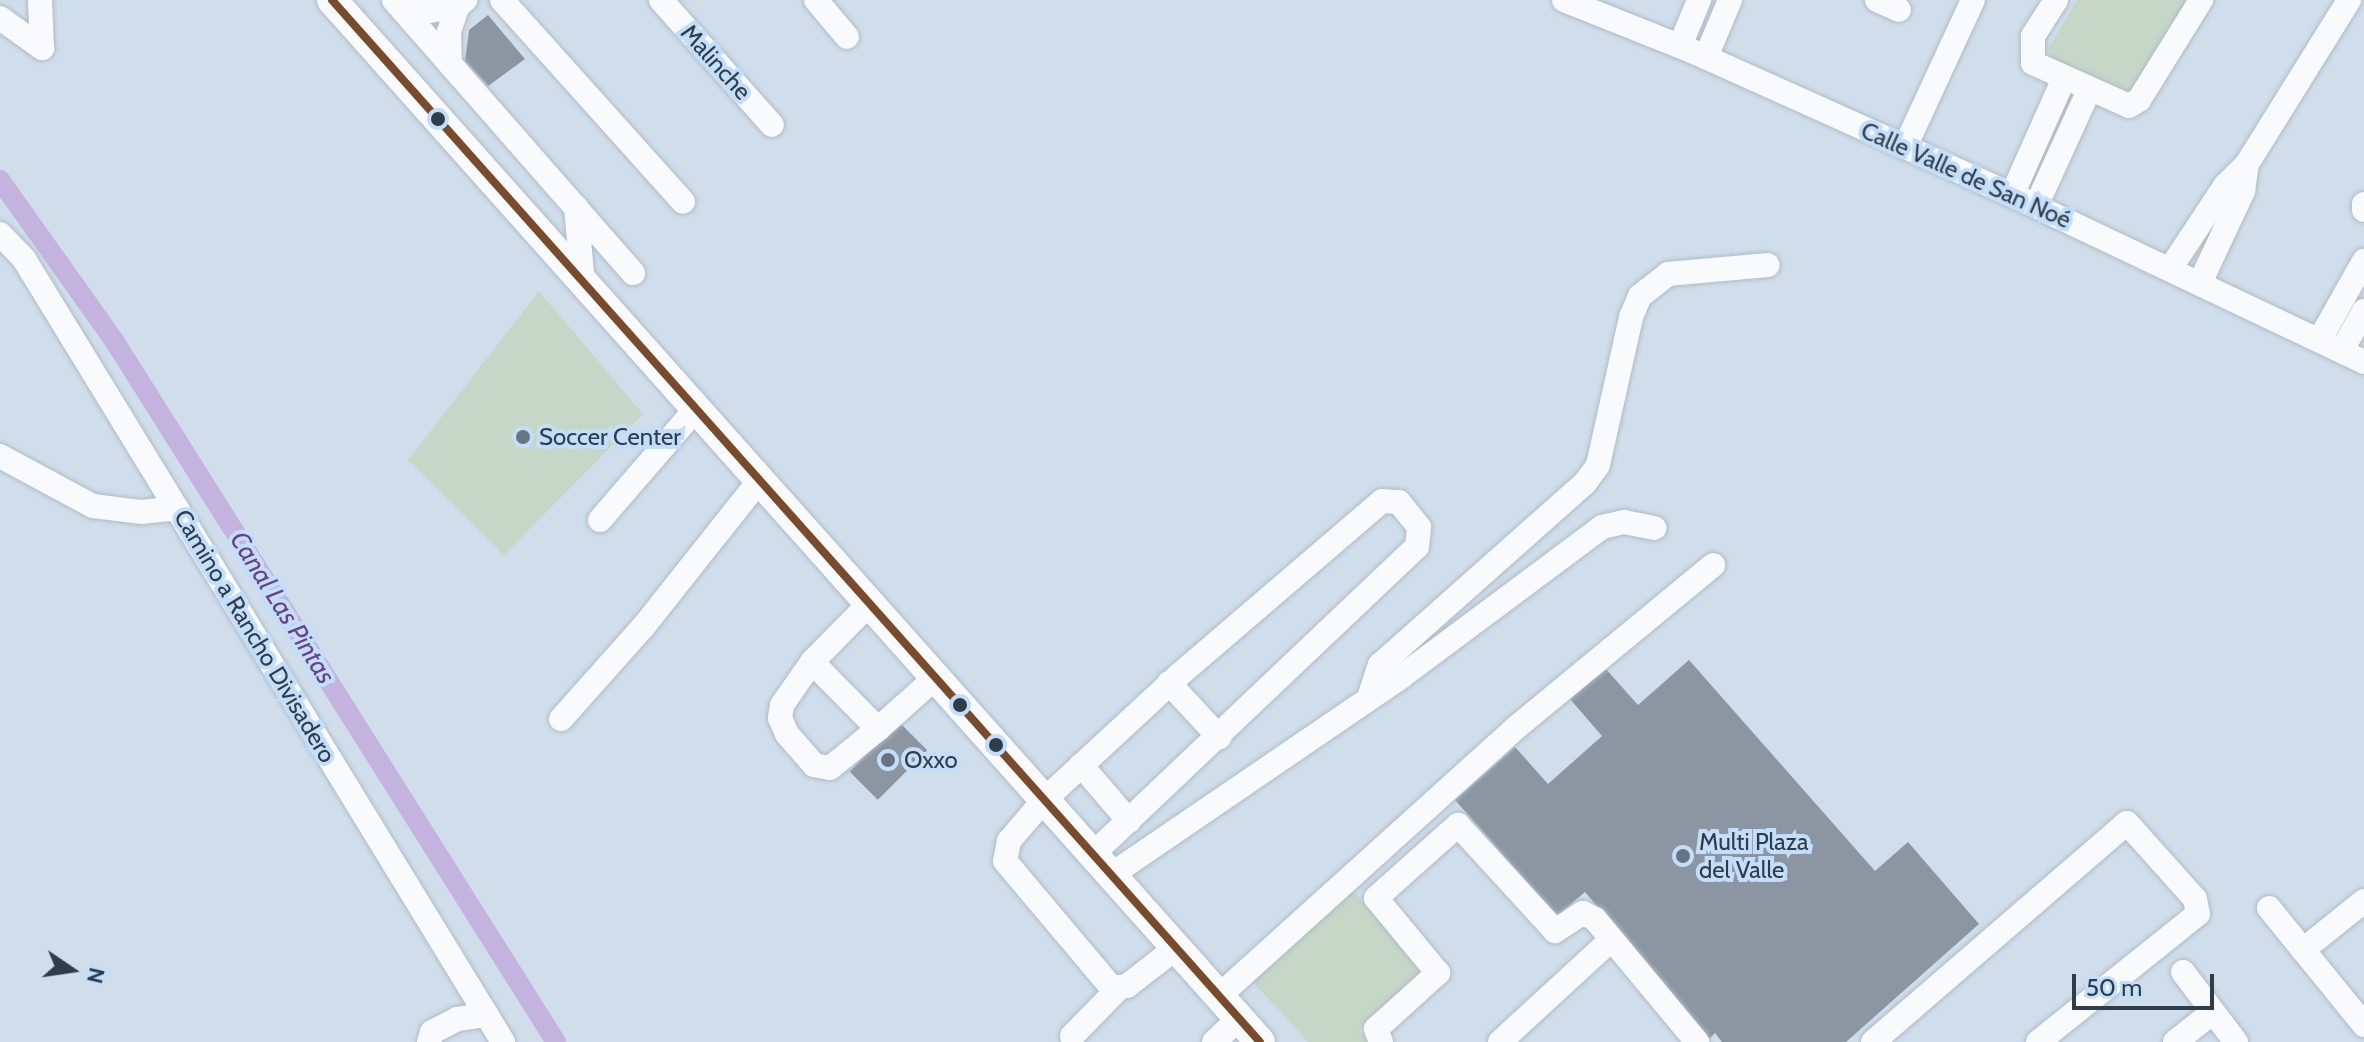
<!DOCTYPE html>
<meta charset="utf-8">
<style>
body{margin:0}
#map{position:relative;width:2364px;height:1042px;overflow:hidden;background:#d0deec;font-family:Cabin,sans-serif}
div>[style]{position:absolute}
.green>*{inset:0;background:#c6d7c8}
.canal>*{height:20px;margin:-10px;padding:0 10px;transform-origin:10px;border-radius:10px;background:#c4b3de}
.building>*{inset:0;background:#8c95a2;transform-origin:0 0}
.roads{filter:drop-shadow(0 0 2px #afbbc7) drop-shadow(0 0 2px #afbbc7)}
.minor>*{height:24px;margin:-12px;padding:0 12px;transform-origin:12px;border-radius:12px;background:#f8fafc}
.major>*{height:30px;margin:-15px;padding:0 15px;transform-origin:15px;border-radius:15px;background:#f8fafc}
.bus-1>*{height:8px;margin:-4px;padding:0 4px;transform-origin:4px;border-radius:4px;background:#7a4b2a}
.dots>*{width:22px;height:22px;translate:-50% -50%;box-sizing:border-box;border:4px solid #c3def9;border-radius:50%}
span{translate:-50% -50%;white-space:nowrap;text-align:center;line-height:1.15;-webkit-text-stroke:8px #c3def9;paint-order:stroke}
.street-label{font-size:24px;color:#2f3c4a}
.poi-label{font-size:24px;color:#2f3c4a}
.left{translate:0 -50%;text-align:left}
.water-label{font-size:26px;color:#6a4287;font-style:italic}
.north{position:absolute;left:32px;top:930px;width:80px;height:80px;-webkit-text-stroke:6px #c3def9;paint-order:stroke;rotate:103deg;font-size:22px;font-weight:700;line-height:32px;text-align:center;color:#2f3c4a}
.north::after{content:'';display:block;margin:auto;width:28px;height:36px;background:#2f3c4a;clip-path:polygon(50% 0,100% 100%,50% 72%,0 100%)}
.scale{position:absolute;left:2072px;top:974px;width:142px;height:36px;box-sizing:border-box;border:4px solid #2f3c4a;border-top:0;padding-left:10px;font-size:24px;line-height:28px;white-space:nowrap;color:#2f3c4a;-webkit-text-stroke:6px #c3def9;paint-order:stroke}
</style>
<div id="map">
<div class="green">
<i style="clip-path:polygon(2077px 0,2187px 0,2131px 92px,2055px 61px,2048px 49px)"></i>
<i style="clip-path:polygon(539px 291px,643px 414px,504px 555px,408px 460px)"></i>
<i style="clip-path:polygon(1352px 890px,1427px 970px,1359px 1030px,1368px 1042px,1308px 1042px,1252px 981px)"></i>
</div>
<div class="canal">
<i style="left:0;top:180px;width:199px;rotate:54.6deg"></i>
<i style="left:115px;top:342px;width:827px;rotate:57.79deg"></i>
</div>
<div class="building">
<i style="clip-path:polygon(488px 15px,525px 59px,488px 86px,465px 61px,469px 30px)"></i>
<i style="clip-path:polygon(1689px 660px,1875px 871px,1908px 842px,1979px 924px,1846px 1042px,1722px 1042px,1715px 1033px,1709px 1039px,1585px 892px,1557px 916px,1455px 800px,1515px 747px,1548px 784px,1602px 736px,1570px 699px,1605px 668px,1638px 705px)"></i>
<i style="left:899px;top:722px;width:40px;height:70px;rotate:45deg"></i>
</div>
<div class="roads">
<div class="minor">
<i style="left:394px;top:0;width:363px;rotate:48.8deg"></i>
<i style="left:502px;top:0;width:271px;rotate:48.1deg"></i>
<i style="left:661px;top:0;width:167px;rotate:48.4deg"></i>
<i style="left:816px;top:0;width:48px;rotate:50deg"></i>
<i style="left:1564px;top:0;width:140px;rotate:21.8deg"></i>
<i style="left:1694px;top:52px;width:365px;rotate:24.2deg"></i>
<i style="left:2027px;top:202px;width:373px;rotate:25.4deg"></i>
<i style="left:1877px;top:0;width:24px;rotate:24deg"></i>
<i style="left:2056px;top:0;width:43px;rotate:122.6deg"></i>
<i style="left:2033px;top:36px;width:27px;rotate:90deg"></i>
<i style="left:2033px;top:63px;width:105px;rotate:24.1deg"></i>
<i style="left:2129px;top:106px;width:12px;rotate:-31deg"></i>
<i style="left:2139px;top:100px;width:118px;rotate:-58.2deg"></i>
<i style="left:398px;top:4px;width:31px;rotate:13deg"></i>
<i style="left:428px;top:11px;width:29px;rotate:-8deg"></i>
<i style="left:0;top:18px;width:52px;rotate:35.5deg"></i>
<i style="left:42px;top:48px;width:48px;rotate:-92.4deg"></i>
<i style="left:1680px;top:46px;width:50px;rotate:-67.6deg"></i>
<i style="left:1706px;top:57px;width:62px;rotate:-67.2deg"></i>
<i style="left:450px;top:64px;width:32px;rotate:-92deg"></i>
<i style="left:449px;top:32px;width:26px;rotate:-72deg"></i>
<i style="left:457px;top:7px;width:11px;rotate:-41deg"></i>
<i style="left:1905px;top:147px;width:162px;rotate:-65.2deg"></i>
<i style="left:2012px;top:195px;width:128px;rotate:-66deg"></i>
<i style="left:2364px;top:204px;width:6px;rotate:90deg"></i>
<i style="left:2036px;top:206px;width:128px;rotate:-65.4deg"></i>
<i style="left:576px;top:207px;width:77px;rotate:84.8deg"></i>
<i style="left:0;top:234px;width:35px;rotate:46deg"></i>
<i style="left:24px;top:259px;width:918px;rotate:58.54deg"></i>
<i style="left:2170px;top:269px;width:100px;rotate:-56.5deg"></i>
<i style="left:2225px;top:186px;width:31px;rotate:-45deg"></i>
<i style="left:2247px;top:164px;width:193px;rotate:-58.1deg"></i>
<i style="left:2200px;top:283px;width:102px;rotate:-64.9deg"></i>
<i style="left:2243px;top:191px;width:27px;rotate:-82deg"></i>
<i style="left:2320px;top:339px;width:90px;rotate:-60.6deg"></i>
<i style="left:2342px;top:350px;width:45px;rotate:-60.6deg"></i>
<i style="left:0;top:456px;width:106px;rotate:28.3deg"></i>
<i style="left:93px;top:506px;width:48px;rotate:7.1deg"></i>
<i style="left:141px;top:512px;width:36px;rotate:-6deg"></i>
<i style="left:600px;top:520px;width:145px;rotate:-49.2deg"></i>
<i style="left:869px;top:604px;width:81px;rotate:134.5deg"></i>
<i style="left:812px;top:662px;width:94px;rotate:45.4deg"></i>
<i style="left:878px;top:729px;width:76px;rotate:-41.8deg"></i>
<i style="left:812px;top:662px;width:52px;rotate:124.9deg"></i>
<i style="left:782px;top:705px;width:13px;rotate:99deg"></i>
<i style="left:780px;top:718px;width:17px;rotate:66deg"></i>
<i style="left:787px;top:734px;width:41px;rotate:48.9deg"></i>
<i style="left:814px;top:765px;width:16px;rotate:11deg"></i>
<i style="left:830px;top:768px;width:62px;rotate:-39.1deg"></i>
<i style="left:1169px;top:683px;width:74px;rotate:47.2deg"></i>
<i style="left:1369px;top:698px;width:35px;rotate:-72deg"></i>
<i style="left:1380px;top:665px;width:274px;rotate:-41.6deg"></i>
<i style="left:1585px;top:483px;width:22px;rotate:-54deg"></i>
<i style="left:1598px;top:465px;width:152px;rotate:-77.4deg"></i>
<i style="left:1631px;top:317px;width:23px;rotate:-67deg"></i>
<i style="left:1640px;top:296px;width:36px;rotate:-38deg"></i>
<i style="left:1668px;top:274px;width:100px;rotate:-5.1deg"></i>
<i style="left:561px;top:719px;width:125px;rotate:-48.3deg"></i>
<i style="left:644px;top:626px;width:185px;rotate:-51.6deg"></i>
<i style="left:1081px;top:765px;width:74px;rotate:49.4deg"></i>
<i style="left:1093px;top:854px;width:446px;rotate:-43.5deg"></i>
<i style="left:1417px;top:547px;width:20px;rotate:-84deg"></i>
<i style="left:1419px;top:527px;width:32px;rotate:-129deg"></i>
<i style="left:1399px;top:502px;width:17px;rotate:-177deg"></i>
<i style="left:1382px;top:501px;width:269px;rotate:139.4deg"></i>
<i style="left:1178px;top:676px;width:183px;rotate:137.2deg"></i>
<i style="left:1044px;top:800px;width:54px;rotate:130.5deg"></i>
<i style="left:1009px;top:841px;width:20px;rotate:101deg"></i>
<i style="left:1005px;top:861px;width:166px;rotate:49.9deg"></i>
<i style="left:1112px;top:988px;width:15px;rotate:-8deg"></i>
<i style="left:1127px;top:986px;width:62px;rotate:-37.8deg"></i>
<i style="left:1111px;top:875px;width:351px;rotate:-34.3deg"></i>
<i style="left:1401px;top:677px;width:251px;rotate:-36.7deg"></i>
<i style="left:1602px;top:527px;width:23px;rotate:-13deg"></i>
<i style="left:1624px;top:522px;width:31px;rotate:11deg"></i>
<i style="left:2269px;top:908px;width:151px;rotate:50.9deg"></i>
<i style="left:2303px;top:950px;width:78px;rotate:-38.8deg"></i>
<i style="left:2183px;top:972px;width:88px;rotate:52.9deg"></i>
<i style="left:1219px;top:996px;width:403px;rotate:-42.1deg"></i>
<i style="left:1518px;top:726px;width:253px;rotate:-39.5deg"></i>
<i style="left:1072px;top:1036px;width:66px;rotate:-45.6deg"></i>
<i style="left:429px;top:1042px;width:10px;rotate:-73deg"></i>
<i style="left:432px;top:1032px;width:28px;rotate:-27deg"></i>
<i style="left:457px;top:1019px;width:30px;rotate:-8deg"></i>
<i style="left:1214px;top:1042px;width:34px;rotate:-43deg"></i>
<i style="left:1381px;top:1042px;width:14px;rotate:-111deg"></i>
<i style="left:1376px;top:1029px;width:84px;rotate:-42.1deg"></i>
<i style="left:1438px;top:973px;width:97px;rotate:-129.6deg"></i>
<i style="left:1376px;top:898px;width:110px;rotate:-41.7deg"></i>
<i style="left:1458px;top:825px;width:144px;rotate:47.5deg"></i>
<i style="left:1555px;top:931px;width:33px;rotate:-33deg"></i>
<i style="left:1583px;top:913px;width:13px;rotate:27deg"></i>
<i style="left:1595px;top:919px;width:160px;rotate:50.3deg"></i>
<i style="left:1500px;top:1042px;width:151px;rotate:-42.6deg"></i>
<i style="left:1873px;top:1042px;width:335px;rotate:-40.8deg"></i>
<i style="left:2127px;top:823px;width:102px;rotate:48.2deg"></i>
<i style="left:2195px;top:899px;width:15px;rotate:79deg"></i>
<i style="left:2198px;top:914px;width:205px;rotate:141.3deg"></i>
<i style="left:2175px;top:1042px;width:48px;rotate:-38.3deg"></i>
</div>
<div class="major">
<i style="left:332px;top:0;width:1395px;rotate:48.31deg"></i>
</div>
</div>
<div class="bus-1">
<i style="left:332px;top:0;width:1395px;rotate:48.31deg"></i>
</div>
<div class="dots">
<i style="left:438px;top:119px;background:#2f3c4a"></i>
<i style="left:523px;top:437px;background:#677583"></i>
<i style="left:960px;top:705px;background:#2f3c4a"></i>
<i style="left:996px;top:745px;background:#2f3c4a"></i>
<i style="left:888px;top:760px;background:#677583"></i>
<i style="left:1683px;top:856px;background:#677583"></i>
</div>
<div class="street-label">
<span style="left:716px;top:62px;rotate:48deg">Malinche</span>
<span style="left:1966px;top:175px;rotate:24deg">Calle Valle de San Noé</span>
<span style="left:255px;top:636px;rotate:59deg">Camino a Rancho Divisadero</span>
</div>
<div class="poi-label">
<span class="left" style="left:539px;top:437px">Soccer Center</span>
<span class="left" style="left:904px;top:760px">Oxxo</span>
<span class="left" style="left:1699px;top:856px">Multi Plaza<br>del Valle</span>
</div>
<div class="water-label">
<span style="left:282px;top:608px;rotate:58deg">Canal Las Pintas</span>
</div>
<div class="north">N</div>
<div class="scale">50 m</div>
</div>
